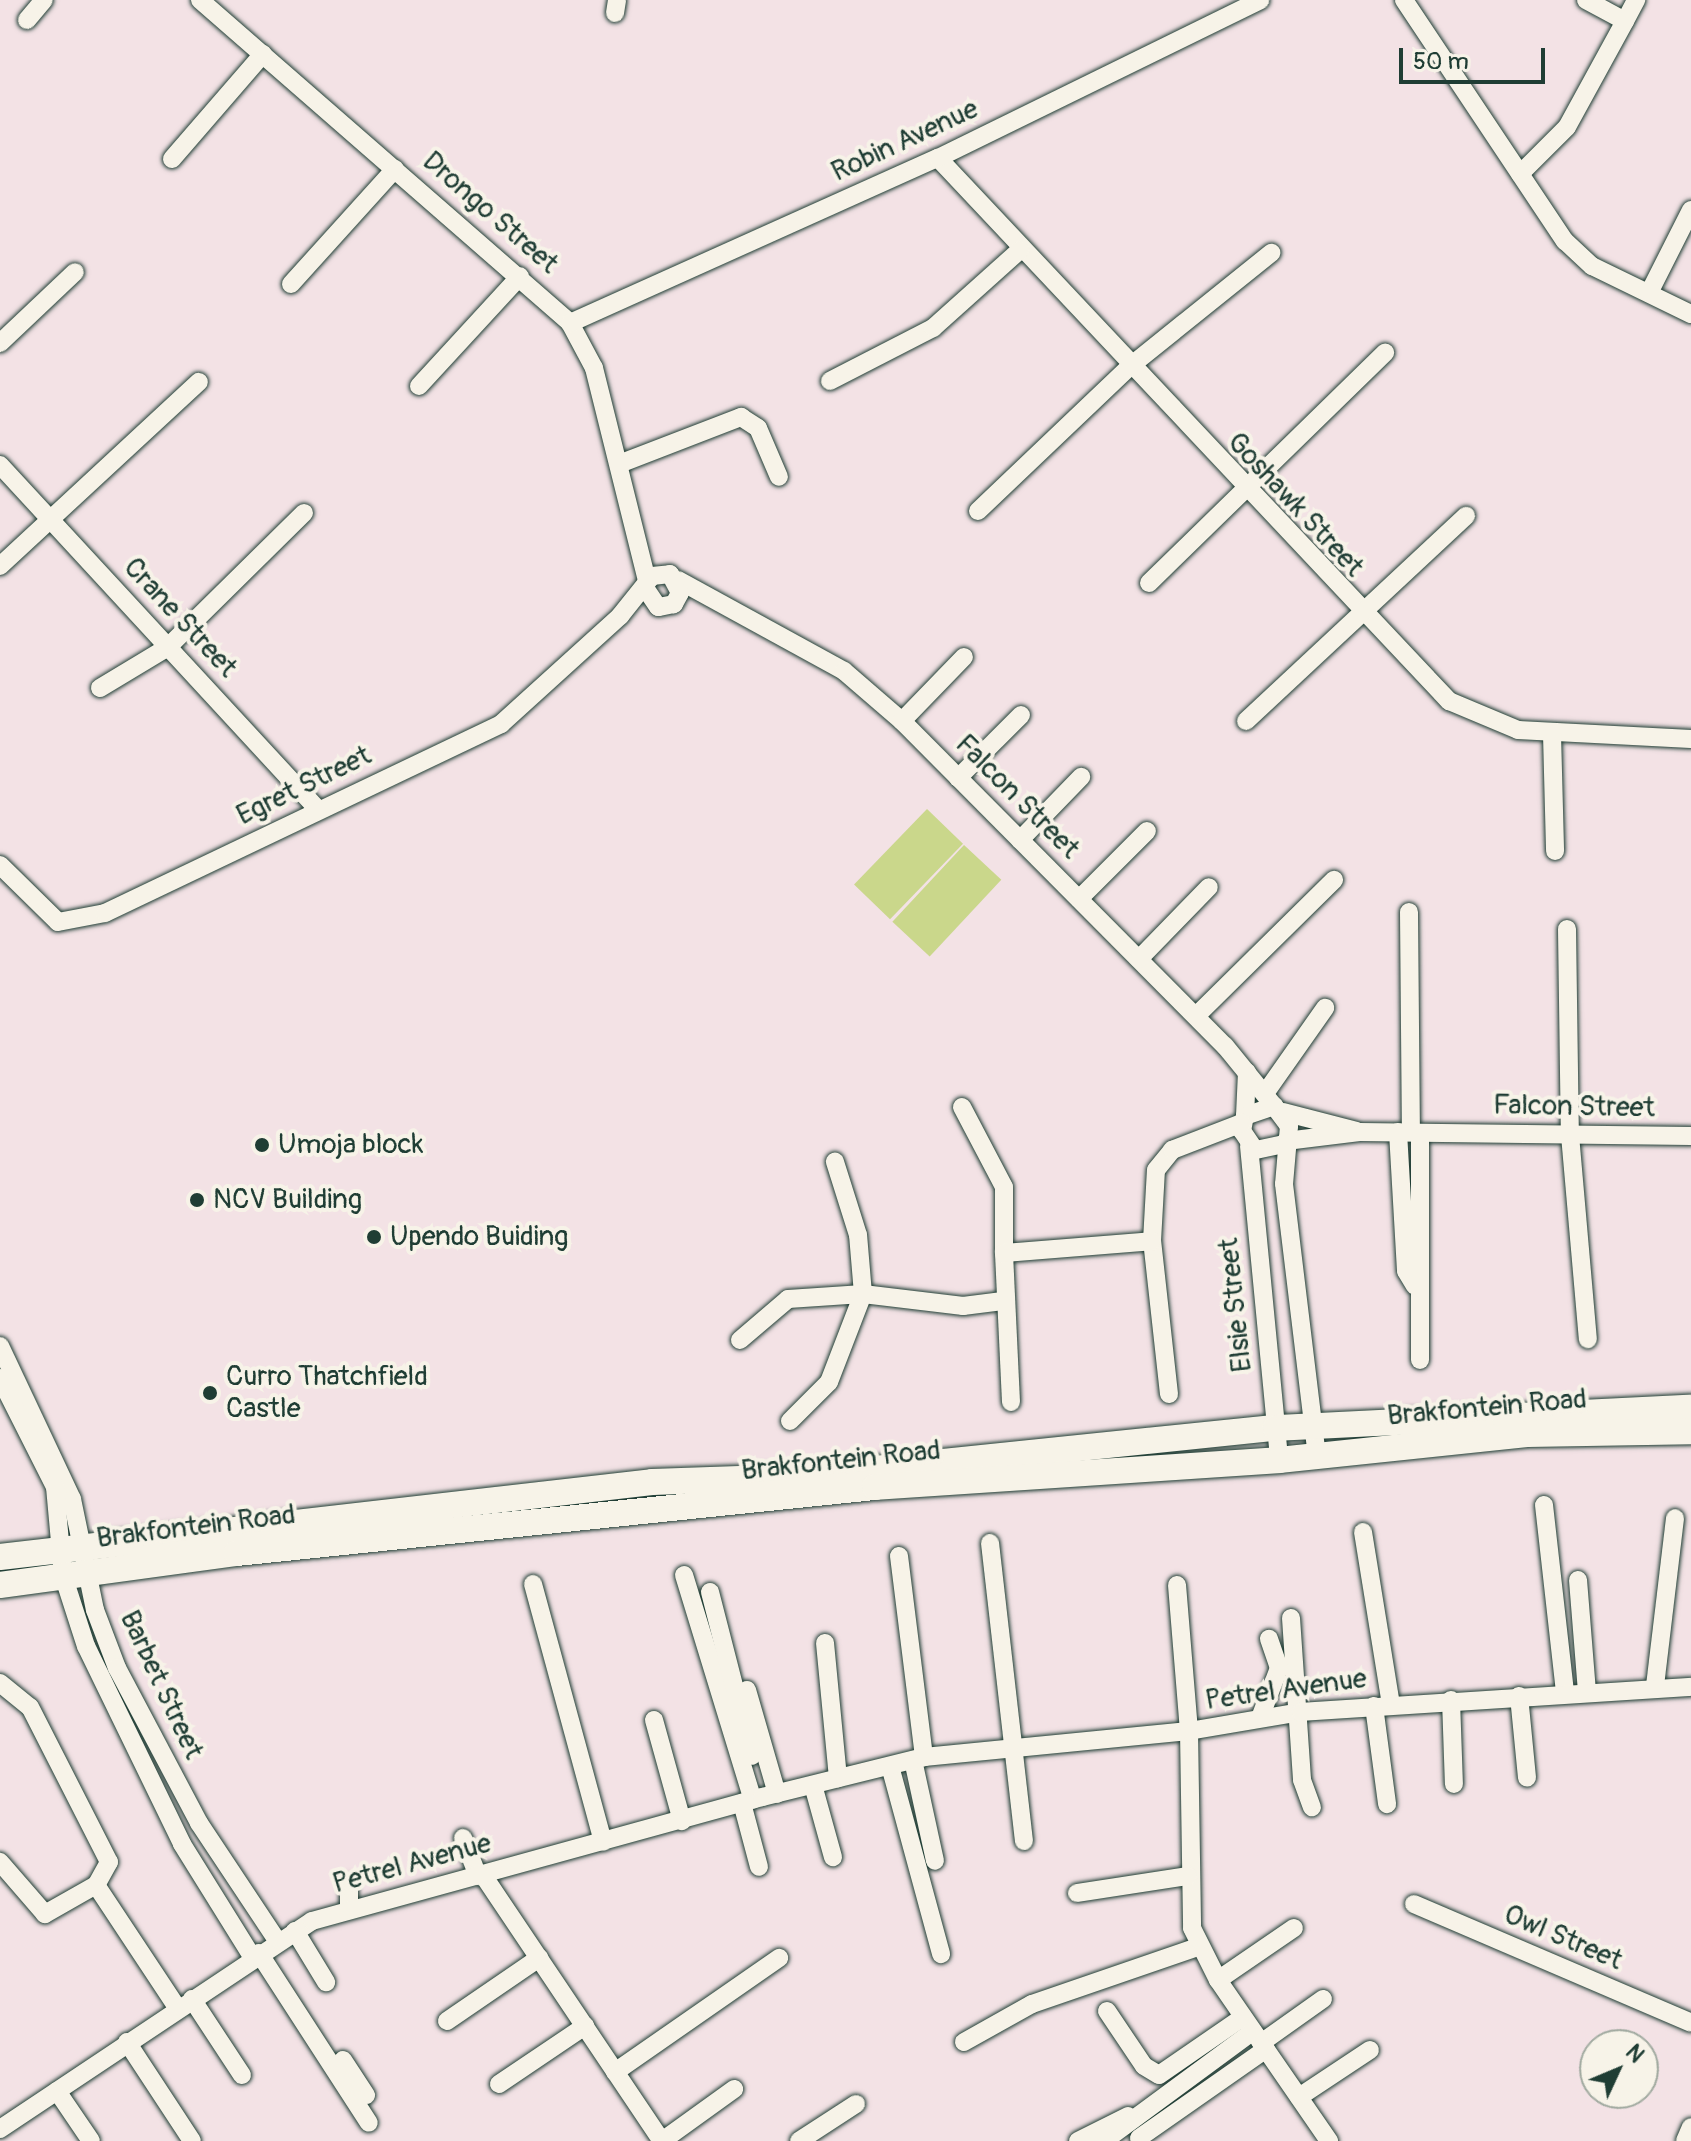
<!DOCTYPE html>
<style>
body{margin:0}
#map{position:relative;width:1691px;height:2141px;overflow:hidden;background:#f3e2e5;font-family:Pangolin,sans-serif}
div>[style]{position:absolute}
.green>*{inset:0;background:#cad78b;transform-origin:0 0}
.roads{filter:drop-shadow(0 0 2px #1f3d34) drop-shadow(0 0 2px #1f3d34)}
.street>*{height:18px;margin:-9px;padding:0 9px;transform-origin:9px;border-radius:9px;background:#f7f3e8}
.secondary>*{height:26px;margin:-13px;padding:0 13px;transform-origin:13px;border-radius:13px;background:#f7f3e8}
.dots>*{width:22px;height:22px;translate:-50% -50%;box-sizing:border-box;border:4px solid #f7f3e8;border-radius:50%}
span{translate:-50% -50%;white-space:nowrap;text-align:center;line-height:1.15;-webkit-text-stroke:8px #f7f3e8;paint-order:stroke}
.street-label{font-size:28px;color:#1f3d34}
.poi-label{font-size:28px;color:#1f3d34}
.left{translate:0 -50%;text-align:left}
.north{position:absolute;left:1579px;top:2029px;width:80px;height:80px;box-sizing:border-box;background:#f7f3e8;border:2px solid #a1aaa0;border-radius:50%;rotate:46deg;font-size:22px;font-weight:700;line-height:32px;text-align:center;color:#1f3d34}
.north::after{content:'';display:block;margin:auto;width:28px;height:36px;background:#1f3d34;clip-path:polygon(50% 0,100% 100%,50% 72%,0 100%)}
.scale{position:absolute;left:1399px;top:48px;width:146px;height:36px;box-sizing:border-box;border:4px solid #1f3d34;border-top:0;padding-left:10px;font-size:24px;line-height:28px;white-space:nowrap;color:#1f3d34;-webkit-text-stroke:6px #f7f3e8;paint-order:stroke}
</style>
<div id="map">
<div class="green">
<i style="left:927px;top:809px;width:50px;height:105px;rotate:44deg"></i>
<i style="left:964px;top:845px;width:51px;height:105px;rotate:43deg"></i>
</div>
<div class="roads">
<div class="street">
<i style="left:200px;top:0;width:491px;rotate:41.1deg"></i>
<i style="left:570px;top:323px;width:51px;rotate:61.9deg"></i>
<i style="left:594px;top:368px;width:219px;rotate:76deg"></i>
<i style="left:1404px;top:0;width:290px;rotate:56.3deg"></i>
<i style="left:1565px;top:241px;width:37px;rotate:43deg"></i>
<i style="left:1592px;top:266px;width:110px;rotate:25.9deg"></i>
<i style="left:1586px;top:0;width:44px;rotate:28.3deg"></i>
<i style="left:1625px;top:21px;width:24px;rotate:-62deg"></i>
<i style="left:615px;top:13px;width:13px;rotate:-81deg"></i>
<i style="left:27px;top:20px;width:26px;rotate:-50deg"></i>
<i style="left:938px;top:158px;width:746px;rotate:46.74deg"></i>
<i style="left:1449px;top:701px;width:75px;rotate:22.8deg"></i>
<i style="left:1518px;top:730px;width:173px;rotate:3deg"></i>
<i style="left:172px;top:159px;width:139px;rotate:-49.1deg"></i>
<i style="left:1520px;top:174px;width:66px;rotate:-45deg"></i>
<i style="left:1567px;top:127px;width:121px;rotate:-61.3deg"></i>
<i style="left:291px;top:284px;width:155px;rotate:-47.9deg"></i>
<i style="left:1649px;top:293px;width:93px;rotate:-63.2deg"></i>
<i style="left:570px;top:323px;width:403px;rotate:-24.2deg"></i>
<i style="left:938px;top:158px;width:359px;rotate:-26.1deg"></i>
<i style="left:0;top:343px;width:103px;rotate:-43.4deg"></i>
<i style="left:830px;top:381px;width:116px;rotate:-27.2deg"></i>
<i style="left:933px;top:328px;width:117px;rotate:-41.9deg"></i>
<i style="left:419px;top:386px;width:149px;rotate:-47.4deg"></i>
<i style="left:619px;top:464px;width:131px;rotate:-21.1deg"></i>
<i style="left:741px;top:417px;width:20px;rotate:33deg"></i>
<i style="left:758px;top:428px;width:53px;rotate:66.8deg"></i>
<i style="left:0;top:465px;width:469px;rotate:47.3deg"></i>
<i style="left:978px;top:511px;width:207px;rotate:-43.6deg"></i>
<i style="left:1128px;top:368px;width:184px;rotate:-38.8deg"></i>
<i style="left:0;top:566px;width:271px;rotate:-42.8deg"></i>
<i style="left:678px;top:580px;width:189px;rotate:28.7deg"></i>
<i style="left:844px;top:671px;width:77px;rotate:40.8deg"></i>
<i style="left:902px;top:721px;width:458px;rotate:45.2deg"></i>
<i style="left:1225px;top:1046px;width:77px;rotate:50.8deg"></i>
<i style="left:1149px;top:583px;width:330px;rotate:-44.3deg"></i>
<i style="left:100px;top:688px;width:79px;rotate:-31.1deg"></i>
<i style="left:168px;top:647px;width:191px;rotate:-44.6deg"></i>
<i style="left:902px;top:721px;width:89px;rotate:-45.9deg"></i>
<i style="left:1246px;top:721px;width:301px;rotate:-43deg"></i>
<i style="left:1552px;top:734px;width:117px;rotate:88.5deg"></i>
<i style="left:958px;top:778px;width:89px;rotate:-45deg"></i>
<i style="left:1020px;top:840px;width:88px;rotate:-45.9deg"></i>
<i style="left:0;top:865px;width:81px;rotate:44.5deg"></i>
<i style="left:58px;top:922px;width:48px;rotate:-10.8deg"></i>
<i style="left:105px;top:913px;width:439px;rotate:-25.5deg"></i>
<i style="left:501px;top:724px;width:161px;rotate:-42.2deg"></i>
<i style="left:620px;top:616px;width:51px;rotate:-51.3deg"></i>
<i style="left:652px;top:576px;width:18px;rotate:-6deg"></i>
<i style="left:670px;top:574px;width:21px;rotate:62deg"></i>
<i style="left:680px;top:593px;width:13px;rotate:119deg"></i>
<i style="left:674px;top:604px;width:16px;rotate:169deg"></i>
<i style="left:658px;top:607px;width:23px;rotate:-124deg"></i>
<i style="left:1079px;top:899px;width:96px;rotate:-45deg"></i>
<i style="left:1409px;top:912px;width:220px;rotate:89.5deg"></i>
<i style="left:1567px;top:929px;width:206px;rotate:89.2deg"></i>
<i style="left:1570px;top:1135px;width:205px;rotate:85deg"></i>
<i style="left:1139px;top:959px;width:100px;rotate:-45.8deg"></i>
<i style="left:1196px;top:1016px;width:194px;rotate:-44.6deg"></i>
<i style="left:1266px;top:1092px;width:103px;rotate:-54.9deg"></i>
<i style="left:962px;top:1107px;width:90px;rotate:62.3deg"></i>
<i style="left:1004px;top:1187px;width:66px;rotate:90deg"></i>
<i style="left:1283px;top:1112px;width:76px;rotate:14.4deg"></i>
<i style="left:1245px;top:1116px;width:44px;rotate:-87.4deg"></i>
<i style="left:1398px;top:1132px;width:139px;rotate:86.7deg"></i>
<i style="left:1406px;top:1271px;width:17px;rotate:59deg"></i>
<i style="left:1420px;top:1133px;width:227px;rotate:90deg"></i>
<i style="left:1286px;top:1141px;width:74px;rotate:-7deg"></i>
<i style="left:1359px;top:1132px;width:332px;rotate:0.7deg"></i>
<i style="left:1284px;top:1144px;width:30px;rotate:168deg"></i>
<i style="left:1255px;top:1150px;width:23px;rotate:-124deg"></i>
<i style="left:1242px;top:1131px;width:15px;rotate:-79deg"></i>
<i style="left:1245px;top:1116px;width:31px;rotate:-19deg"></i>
<i style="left:1274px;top:1106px;width:25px;rotate:53deg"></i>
<i style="left:1289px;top:1126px;width:58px;rotate:94.9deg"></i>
<i style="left:1284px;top:1184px;width:274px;rotate:83.1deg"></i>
<i style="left:1249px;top:1146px;width:315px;rotate:84.5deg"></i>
<i style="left:740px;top:1340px;width:63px;rotate:-40.5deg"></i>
<i style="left:788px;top:1299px;width:75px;rotate:-3.8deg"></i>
<i style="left:863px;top:1294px;width:101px;rotate:6.8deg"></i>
<i style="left:963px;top:1306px;width:40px;rotate:-7.1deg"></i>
<i style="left:0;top:1346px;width:169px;rotate:64.8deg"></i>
<i style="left:72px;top:1499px;width:113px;rotate:78.3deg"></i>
<i style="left:95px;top:1610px;width:62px;rotate:69.2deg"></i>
<i style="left:117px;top:1668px;width:175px;rotate:62.1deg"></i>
<i style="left:199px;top:1823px;width:143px;rotate:56.4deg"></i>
<i style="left:0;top:1378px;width:122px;rotate:63.2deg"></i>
<i style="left:55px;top:1487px;width:88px;rotate:84.8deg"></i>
<i style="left:63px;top:1575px;width:75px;rotate:72.1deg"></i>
<i style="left:86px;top:1646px;width:220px;rotate:64.1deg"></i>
<i style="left:182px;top:1844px;width:134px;rotate:58.1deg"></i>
<i style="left:1169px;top:1394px;width:154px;rotate:-96.3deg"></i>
<i style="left:1152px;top:1241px;width:71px;rotate:-86.8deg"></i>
<i style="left:1156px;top:1170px;width:26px;rotate:-51deg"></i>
<i style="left:1172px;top:1150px;width:75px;rotate:-21.1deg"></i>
<i style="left:1011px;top:1402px;width:149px;rotate:-92.7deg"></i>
<i style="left:1004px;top:1253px;width:148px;rotate:-4.6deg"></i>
<i style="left:790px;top:1421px;width:55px;rotate:-45deg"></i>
<i style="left:829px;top:1382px;width:94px;rotate:-68.9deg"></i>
<i style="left:863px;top:1294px;width:59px;rotate:-94.8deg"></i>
<i style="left:858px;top:1235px;width:77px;rotate:-107.5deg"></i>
<i style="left:1544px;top:1505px;width:189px;rotate:83.6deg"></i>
<i style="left:1363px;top:1532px;width:174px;rotate:80.8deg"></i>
<i style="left:990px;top:1543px;width:300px;rotate:83.5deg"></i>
<i style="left:899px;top:1556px;width:203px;rotate:82.9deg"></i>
<i style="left:684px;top:1575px;width:235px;rotate:73deg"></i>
<i style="left:1578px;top:1580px;width:111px;rotate:85.4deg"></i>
<i style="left:533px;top:1584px;width:267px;rotate:74.8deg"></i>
<i style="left:1177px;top:1585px;width:146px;rotate:85.3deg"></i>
<i style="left:1189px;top:1731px;width:197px;rotate:89.1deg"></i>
<i style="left:1192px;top:1928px;width:58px;rotate:63.4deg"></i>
<i style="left:1218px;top:1980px;width:196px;rotate:55.4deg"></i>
<i style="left:710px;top:1592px;width:169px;rotate:75.6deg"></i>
<i style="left:1291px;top:1618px;width:162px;rotate:86.1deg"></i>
<i style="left:1302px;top:1780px;width:29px;rotate:70deg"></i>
<i style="left:825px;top:1643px;width:136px;rotate:84.5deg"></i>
<i style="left:0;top:1683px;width:38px;rotate:39deg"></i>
<i style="left:30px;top:1707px;width:174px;rotate:63deg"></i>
<i style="left:109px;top:1862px;width:26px;rotate:119deg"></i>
<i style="left:96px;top:1885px;width:59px;rotate:150.4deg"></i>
<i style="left:45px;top:1914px;width:69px;rotate:-130.9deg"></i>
<i style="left:1655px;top:1686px;width:169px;rotate:-83.2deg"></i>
<i style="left:747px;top:1690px;width:108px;rotate:73.9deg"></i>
<i style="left:1519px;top:1696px;width:82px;rotate:84.4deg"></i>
<i style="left:1451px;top:1700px;width:84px;rotate:88deg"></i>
<i style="left:1374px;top:1706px;width:99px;rotate:82.4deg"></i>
<i style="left:1260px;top:1718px;width:53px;rotate:-69.2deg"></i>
<i style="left:1279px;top:1668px;width:31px;rotate:-109deg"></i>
<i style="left:654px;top:1720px;width:105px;rotate:74.5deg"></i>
<i style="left:913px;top:1760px;width:103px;rotate:77.7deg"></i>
<i style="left:890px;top:1766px;width:195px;rotate:74.8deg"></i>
<i style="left:813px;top:1785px;width:75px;rotate:74.5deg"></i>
<i style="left:742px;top:1803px;width:66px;rotate:75.1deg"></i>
<i style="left:463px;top:1838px;width:41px;rotate:68.5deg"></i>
<i style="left:483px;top:1875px;width:321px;rotate:56.1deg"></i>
<i style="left:349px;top:1884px;width:25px;rotate:90deg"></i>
<i style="left:96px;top:1885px;width:149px;rotate:56.5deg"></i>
<i style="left:1077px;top:1893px;width:112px;rotate:-8.7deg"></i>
<i style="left:1414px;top:1904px;width:301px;rotate:23.2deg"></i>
<i style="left:295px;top:1931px;width:60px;rotate:58.7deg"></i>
<i style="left:259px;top:1953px;width:202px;rotate:57.1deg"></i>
<i style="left:1218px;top:1980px;width:92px;rotate:-34.4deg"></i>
<i style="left:192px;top:1999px;width:91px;rotate:56.7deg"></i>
<i style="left:1107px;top:2011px;width:66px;rotate:56.1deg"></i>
<i style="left:1144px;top:2066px;width:17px;rotate:31deg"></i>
<i style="left:1159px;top:2075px;width:102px;rotate:-34.6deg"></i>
<i style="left:447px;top:2021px;width:112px;rotate:-34.4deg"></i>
<i style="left:127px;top:2042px;width:118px;rotate:56.7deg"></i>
<i style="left:964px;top:2042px;width:78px;rotate:-29.2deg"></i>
<i style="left:1032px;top:2004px;width:176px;rotate:-19deg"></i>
<i style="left:1261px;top:2043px;width:76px;rotate:-35.4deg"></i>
<i style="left:343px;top:2060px;width:42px;rotate:56.7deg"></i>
<i style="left:615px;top:2072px;width:200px;rotate:-34.8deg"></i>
<i style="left:499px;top:2084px;width:104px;rotate:-34deg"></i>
<i style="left:57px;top:2091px;width:60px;rotate:55.8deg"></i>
<i style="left:1299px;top:2097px;width:85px;rotate:-33.5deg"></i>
<i style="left:0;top:2129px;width:375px;rotate:-33.7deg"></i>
<i style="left:312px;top:1921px;width:467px;rotate:-15.4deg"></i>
<i style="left:762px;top:1797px;width:167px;rotate:-13.9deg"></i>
<i style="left:924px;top:1757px;width:266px;rotate:-5.6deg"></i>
<i style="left:1189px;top:1731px;width:114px;rotate:-9.6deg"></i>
<i style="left:1301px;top:1712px;width:391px;rotate:-3.7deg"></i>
<i style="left:1139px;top:2138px;width:155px;rotate:-35deg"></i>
<i style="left:662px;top:2141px;width:89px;rotate:-35.8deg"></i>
<i style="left:799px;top:2141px;width:68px;rotate:-33deg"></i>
<i style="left:1078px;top:2141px;width:56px;rotate:-26.6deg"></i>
<i style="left:1104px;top:2141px;width:185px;rotate:-36.4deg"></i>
<i style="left:1685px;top:2141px;width:15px;rotate:-67deg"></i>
</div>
<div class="secondary">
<i style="left:0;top:1557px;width:656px;rotate:-6.56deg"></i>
<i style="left:652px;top:1482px;width:146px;rotate:-2deg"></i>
<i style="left:798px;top:1477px;width:481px;rotate:-5.9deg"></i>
<i style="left:1276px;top:1428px;width:415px;rotate:-2.8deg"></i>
<i style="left:0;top:1585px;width:239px;rotate:-7.7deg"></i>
<i style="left:237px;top:1553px;width:641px;rotate:-5.91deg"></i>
<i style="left:875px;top:1487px;width:405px;rotate:-3.8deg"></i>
<i style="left:1279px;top:1460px;width:249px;rotate:-6deg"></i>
<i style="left:1527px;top:1434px;width:164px;rotate:-1deg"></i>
</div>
</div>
<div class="dots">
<i style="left:262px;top:1145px;background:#1f3d34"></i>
<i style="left:197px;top:1200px;background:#1f3d34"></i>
<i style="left:374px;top:1237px;background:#1f3d34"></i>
<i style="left:210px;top:1393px;background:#1f3d34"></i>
</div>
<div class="street-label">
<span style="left:905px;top:141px;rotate:-25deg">Robin Avenue</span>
<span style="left:490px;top:213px;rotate:41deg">Drongo Street</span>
<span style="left:1295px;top:505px;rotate:47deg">Goshawk Street</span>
<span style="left:180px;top:618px;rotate:47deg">Crane Street</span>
<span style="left:304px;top:786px;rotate:-26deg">Egret Street</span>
<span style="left:1017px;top:797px;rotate:45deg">Falcon Street</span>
<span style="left:1574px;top:1107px;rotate:1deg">Falcon Street</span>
<span style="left:1236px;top:1305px;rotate:-96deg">Elsie Street</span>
<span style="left:1487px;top:1408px;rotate:-5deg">Brakfontein Road</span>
<span style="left:841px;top:1461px;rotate:-6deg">Brakfontein Road</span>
<span style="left:196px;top:1527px;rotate:-7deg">Brakfontein Road</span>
<span style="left:161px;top:1685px;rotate:65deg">Barbet Street</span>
<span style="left:1286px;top:1690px;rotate:-8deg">Petrel Avenue</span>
<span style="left:412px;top:1864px;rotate:-15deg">Petrel Avenue</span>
<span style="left:1563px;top:1938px;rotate:23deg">Owl Street</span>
</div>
<div class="poi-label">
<span class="left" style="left:278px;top:1145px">Umoja block</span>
<span class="left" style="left:213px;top:1200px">NCV Building</span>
<span class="left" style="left:390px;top:1237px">Upendo Buiding</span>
<span class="left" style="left:226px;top:1393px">Curro Thatchfield<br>Castle</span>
</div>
<div class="north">N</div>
<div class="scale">50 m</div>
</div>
